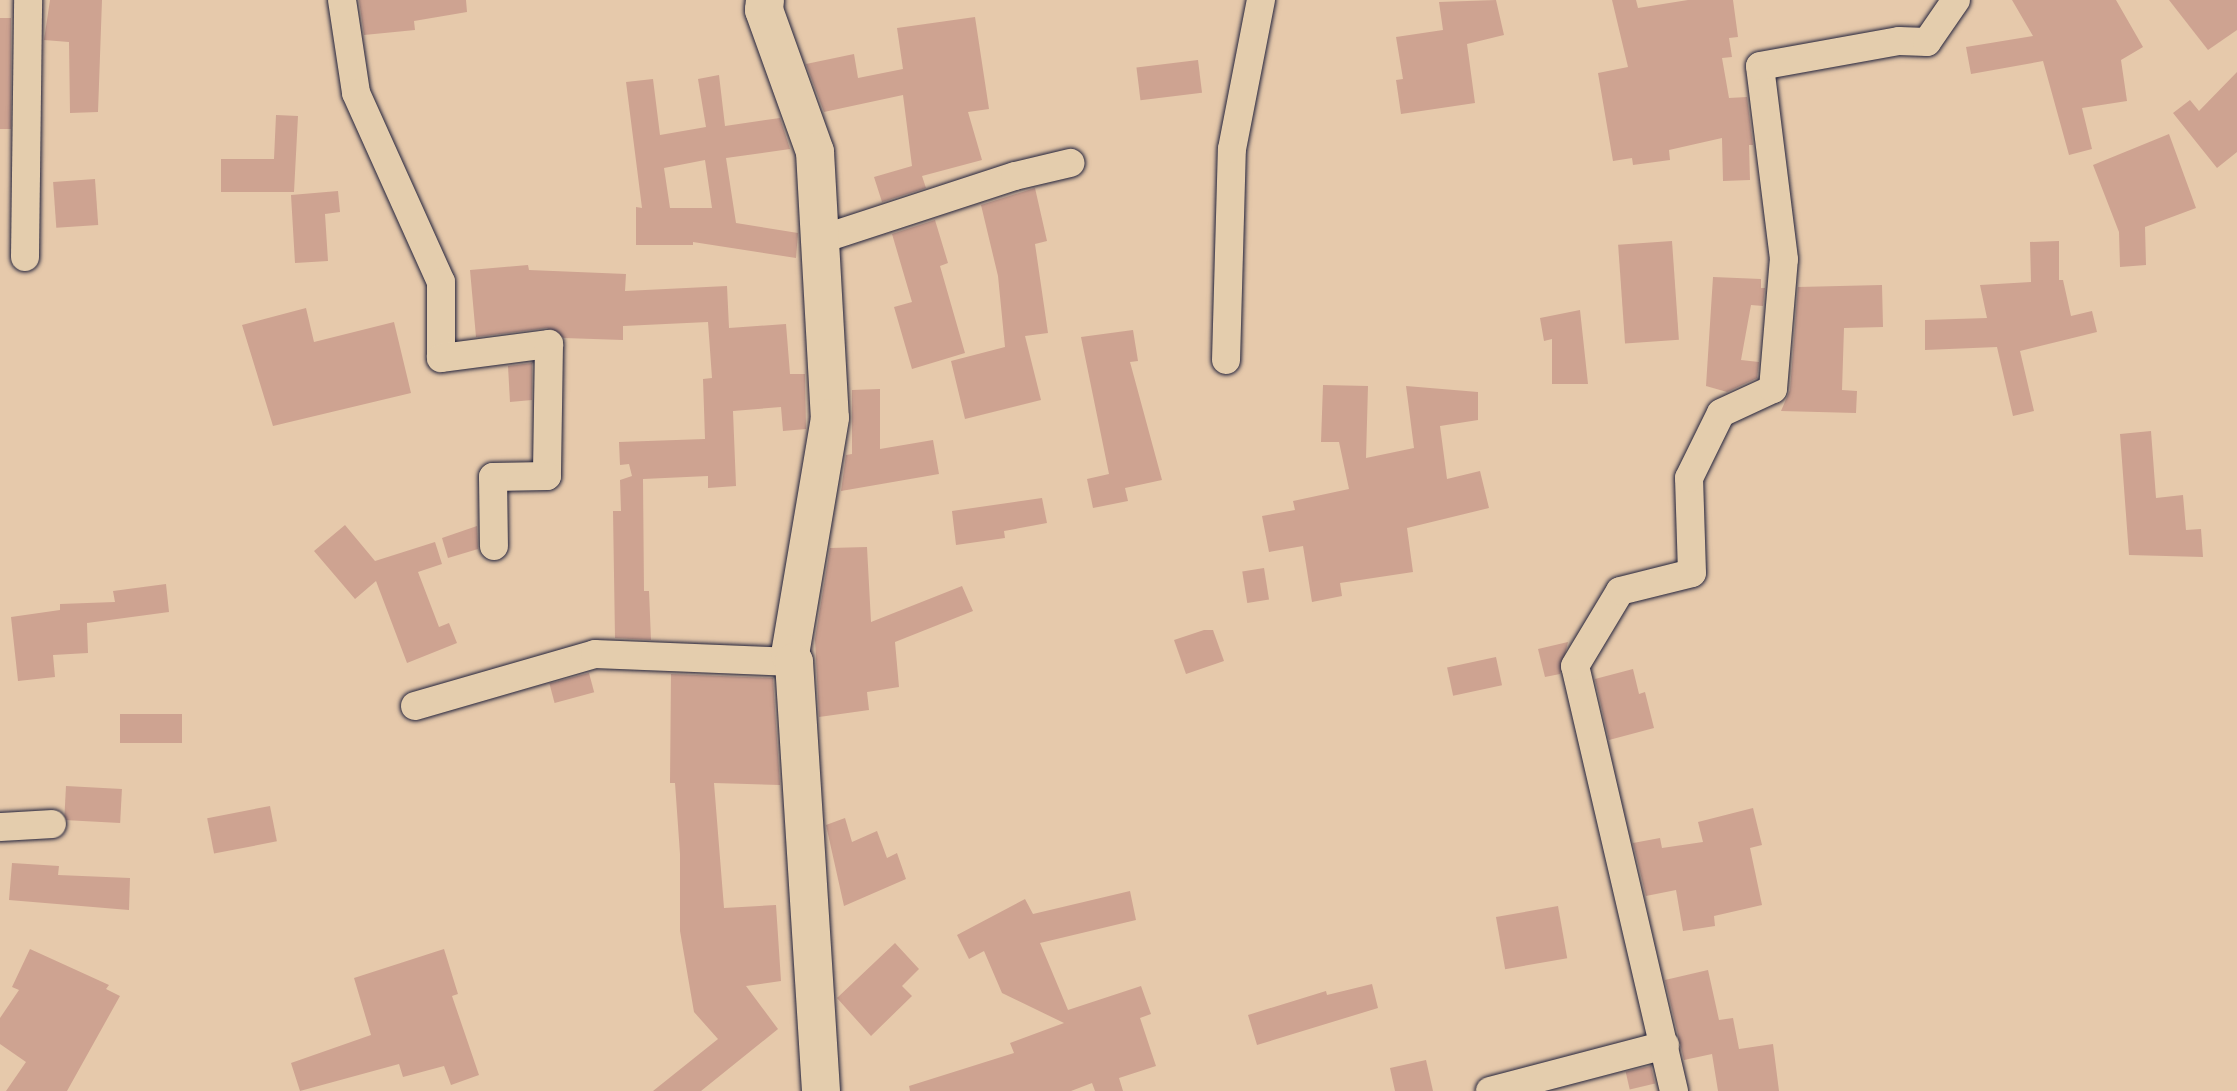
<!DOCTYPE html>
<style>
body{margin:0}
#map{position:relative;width:2237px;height:1091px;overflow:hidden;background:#e6c9ab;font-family:Kalam,sans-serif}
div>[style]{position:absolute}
.building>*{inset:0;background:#cea391;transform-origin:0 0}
.roads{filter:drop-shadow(0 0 2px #22223b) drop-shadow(0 0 2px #22223b)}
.street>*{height:28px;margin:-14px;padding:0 14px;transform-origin:14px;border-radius:14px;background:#e4cdad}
.secondary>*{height:38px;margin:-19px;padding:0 19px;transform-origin:19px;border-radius:19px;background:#e4cdad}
span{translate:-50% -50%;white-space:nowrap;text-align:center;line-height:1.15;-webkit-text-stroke:5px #e4cdad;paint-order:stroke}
</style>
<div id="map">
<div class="building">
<i style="clip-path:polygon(50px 0,102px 0,98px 112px,70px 113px,69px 42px,44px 40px)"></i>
<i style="clip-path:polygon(359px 0,466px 0,467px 12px,414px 21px,415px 30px,364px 35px)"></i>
<i style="clip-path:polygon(1496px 0,1504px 35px,1467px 44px,1475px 103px,1401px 114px,1396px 80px,1403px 79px,1396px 37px,1443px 30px,1439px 2px)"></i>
<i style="clip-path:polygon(1612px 0,1636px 0,1638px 8px,1688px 0,1733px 0,1738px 37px,1729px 38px,1732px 57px,1722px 58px,1729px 98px,1747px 97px,1753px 145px,1749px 145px,1750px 180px,1723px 181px,1722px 138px,1669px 150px,1670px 160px,1633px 165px,1632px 158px,1613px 161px,1598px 73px,1628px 67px)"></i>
<i style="clip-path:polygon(2012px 0,2116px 0,2143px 47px,2121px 60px,2127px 101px,2082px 108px,2092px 149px,2069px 155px,2043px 61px,1971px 74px,1966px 47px,2033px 36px)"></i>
<i style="clip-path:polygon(2169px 0,2237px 0,2237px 30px,2208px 50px)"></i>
<i style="clip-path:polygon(975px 17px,989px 109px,968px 112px,982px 160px,922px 176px,926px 188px,882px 202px,874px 177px,912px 166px,903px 95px,824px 112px,806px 64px,854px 54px,858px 78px,903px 69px,897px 28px)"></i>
<i style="left:0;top:18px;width:11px;height:111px"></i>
<i style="left:1198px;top:60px;width:33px;height:62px;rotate:83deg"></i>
<i style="clip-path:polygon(2237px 72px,2237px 152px,2217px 168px,2173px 113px,2190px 100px,2199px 111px)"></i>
<i style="clip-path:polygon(evenodd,719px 75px,725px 126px,780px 118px,790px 149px,726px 158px,736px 223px,798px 233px,796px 258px,693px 242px,693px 245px,636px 245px,636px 207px,642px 208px,626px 82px,653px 79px,660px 135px,706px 127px,698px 79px,719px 75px,705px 160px,712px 208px,670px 208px,664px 168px,705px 160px)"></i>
<i style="clip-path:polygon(276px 115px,298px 116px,294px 192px,221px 192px,221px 159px,274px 159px)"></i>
<i style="clip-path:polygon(2169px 134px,2196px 208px,2145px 227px,2146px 265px,2120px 267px,2119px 232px,2093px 165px)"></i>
<i style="left:95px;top:179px;width:46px;height:42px;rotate:86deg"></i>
<i style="clip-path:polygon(1035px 188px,1047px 241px,1035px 244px,1048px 333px,1025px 336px,1041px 400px,965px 419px,951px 361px,1005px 347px,998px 276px,981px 205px)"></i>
<i style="clip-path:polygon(338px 191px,340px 212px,325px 214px,328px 261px,295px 263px,291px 195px)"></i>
<i style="clip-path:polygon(935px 220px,948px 263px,940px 266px,965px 353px,912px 369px,894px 307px,912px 302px,892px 234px)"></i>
<i style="left:1672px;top:241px;width:99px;height:54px;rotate:86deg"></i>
<i style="clip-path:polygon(2059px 241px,2059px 280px,2063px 280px,2071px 316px,2092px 311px,2097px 332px,2020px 351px,2034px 411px,2013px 416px,1997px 347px,1925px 350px,1925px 320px,1987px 318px,1980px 285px,2031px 282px,2030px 242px)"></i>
<i style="clip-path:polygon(528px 265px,529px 270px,626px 274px,625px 291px,727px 286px,729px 328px,786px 324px,790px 374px,805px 374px,806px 429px,783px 431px,781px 407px,733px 411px,736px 486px,708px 488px,708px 476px,643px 479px,644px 591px,649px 591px,651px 640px,615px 638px,613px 511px,621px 511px,620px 480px,632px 476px,629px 464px,620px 465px,619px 442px,705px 439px,703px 379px,712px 378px,708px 322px,623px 326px,623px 340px,564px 338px,547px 328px,476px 337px,470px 270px)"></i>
<i style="clip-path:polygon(1713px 277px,1761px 279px,1761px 288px,1765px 288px,1763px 306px,1751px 305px,1741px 360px,1759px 362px,1757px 378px,1727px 392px,1706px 386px)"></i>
<i style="clip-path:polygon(1882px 285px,1883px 327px,1844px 328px,1842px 390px,1857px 391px,1856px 413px,1781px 411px,1790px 390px,1798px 287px)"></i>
<i style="clip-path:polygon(306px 308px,314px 342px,394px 322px,411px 393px,273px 426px,242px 325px)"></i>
<i style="clip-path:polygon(1580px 310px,1588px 384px,1552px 384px,1552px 339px,1544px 341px,1540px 318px)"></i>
<i style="clip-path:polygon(1133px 330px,1138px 361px,1130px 362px,1162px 480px,1125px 488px,1128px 501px,1093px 508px,1087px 479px,1109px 474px,1081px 337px)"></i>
<i style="clip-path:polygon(532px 363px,532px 400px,510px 402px,508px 366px)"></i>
<i style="clip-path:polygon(1323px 385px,1368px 386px,1366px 458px,1414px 448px,1406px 386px,1478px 392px,1478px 420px,1440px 426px,1447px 479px,1480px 471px,1489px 508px,1407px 528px,1413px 572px,1340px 583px,1342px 596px,1312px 602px,1303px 546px,1269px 552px,1262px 516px,1295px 510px,1293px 501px,1349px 489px,1339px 442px,1321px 442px)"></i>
<i style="clip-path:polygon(880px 389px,880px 449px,933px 440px,939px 474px,841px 491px,846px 455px,852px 454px,852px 390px)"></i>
<i style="clip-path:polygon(2151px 431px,2156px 498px,2183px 495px,2186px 530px,2201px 529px,2203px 557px,2129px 555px,2120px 434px)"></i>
<i style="clip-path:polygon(1042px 498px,1047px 523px,1004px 531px,1005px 538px,956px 545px,952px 511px)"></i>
<i style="clip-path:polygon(345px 525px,375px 561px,435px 542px,442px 564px,418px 572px,439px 627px,449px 623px,457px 643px,407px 663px,376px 581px,355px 599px,314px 551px)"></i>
<i style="clip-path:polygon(477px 526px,478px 549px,448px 558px,442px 538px)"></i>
<i style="clip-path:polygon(867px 547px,871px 622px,962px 586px,973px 611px,895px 642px,899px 687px,867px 692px,869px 710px,819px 717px,815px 639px,830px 548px)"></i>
<i style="left:1264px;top:568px;width:32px;height:22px;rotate:81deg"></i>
<i style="clip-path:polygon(166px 584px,169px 612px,87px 623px,88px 653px,53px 655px,55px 677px,18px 681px,11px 617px,60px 610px,60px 604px,115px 602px,113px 591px)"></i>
<i style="clip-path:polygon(1204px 630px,1213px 630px,1224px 661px,1186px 674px,1174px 640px)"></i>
<i style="clip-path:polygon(1568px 642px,1560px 674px,1545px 677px,1538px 649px)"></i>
<i style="left:1496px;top:657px;width:29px;height:50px;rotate:78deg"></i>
<i style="clip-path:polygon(1633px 669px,1639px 694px,1645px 692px,1654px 728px,1609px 740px,1595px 679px)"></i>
<i style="left:589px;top:673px;width:20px;height:41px;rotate:75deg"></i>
<i style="clip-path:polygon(671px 674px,773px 678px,780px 785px,714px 783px,724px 908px,776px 905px,781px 981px,746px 986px,778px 1029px,701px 1091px,653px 1091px,718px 1039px,694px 1012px,680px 931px,680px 854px,675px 783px,670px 783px)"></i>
<i style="left:182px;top:714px;width:29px;height:62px;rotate:90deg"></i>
<i style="left:66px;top:786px;width:56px;height:34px;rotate:3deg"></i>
<i style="left:270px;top:806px;width:36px;height:64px;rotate:79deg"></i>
<i style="clip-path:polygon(1753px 808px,1762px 845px,1750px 848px,1762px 905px,1714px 916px,1715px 926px,1683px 931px,1676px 890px,1646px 896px,1633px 843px,1660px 838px,1662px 848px,1703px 842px,1698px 822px)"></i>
<i style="clip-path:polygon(845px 818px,852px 842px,877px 831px,887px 858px,897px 853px,906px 879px,844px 906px,826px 825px)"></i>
<i style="clip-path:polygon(12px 863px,59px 866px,58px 875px,130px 878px,129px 910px,9px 900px)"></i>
<i style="clip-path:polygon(1130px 891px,1136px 920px,1040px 943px,1068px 1010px,1141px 986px,1151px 1014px,1140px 1018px,1156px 1066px,1119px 1078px,1123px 1091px,1095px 1091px,1092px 1083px,1071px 1091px,910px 1091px,909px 1086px,1014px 1053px,1010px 1043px,1064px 1023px,1002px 993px,984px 951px,969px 959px,957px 935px,1025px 899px,1033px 914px)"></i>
<i style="left:1558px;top:906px;width:53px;height:63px;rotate:80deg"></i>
<i style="clip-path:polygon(895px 943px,919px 969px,902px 986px,912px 996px,871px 1036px,837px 998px)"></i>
<i style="clip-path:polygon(30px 949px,109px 985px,106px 989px,120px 996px,67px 1091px,6px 1091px,26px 1062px,0 1044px,0 1018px,19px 990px,12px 987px)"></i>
<i style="clip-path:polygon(444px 949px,458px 994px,452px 996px,479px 1075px,451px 1085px,444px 1066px,403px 1077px,399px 1064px,300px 1091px,291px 1063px,371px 1035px,354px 978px)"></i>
<i style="clip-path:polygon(1708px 970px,1719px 1020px,1733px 1018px,1739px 1049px,1773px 1044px,1779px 1091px,1718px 1091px,1712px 1054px,1684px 1060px,1665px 980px)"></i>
<i style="clip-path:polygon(1372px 984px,1378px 1008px,1257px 1045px,1248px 1015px,1326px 991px,1327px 995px)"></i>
<i style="clip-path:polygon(1426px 1060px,1433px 1091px,1395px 1091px,1390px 1068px)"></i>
<i style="left:1651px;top:1066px;width:18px;height:26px;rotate:77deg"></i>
</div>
<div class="roads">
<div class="street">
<i style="left:342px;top:0;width:94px;rotate:81.4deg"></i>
<i style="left:356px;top:93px;width:207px;rotate:65.8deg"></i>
<i style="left:441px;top:282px;width:76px;rotate:90deg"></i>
<i style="left:441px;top:358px;width:109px;rotate:-7.4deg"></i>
<i style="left:549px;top:344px;width:132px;rotate:90.9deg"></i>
<i style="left:547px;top:476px;width:54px;rotate:178.9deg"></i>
<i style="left:493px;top:477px;width:69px;rotate:89.2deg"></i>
<i style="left:819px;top:240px;width:206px;rotate:-18.1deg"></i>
<i style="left:1015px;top:176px;width:57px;rotate:-13.3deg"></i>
<i style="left:25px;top:257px;width:257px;rotate:-89.3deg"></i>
<i style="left:1226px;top:360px;width:211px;rotate:-88.4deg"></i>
<i style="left:1232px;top:149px;width:152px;rotate:-79deg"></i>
<i style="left:415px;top:706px;width:187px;rotate:-16.1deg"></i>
<i style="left:595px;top:654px;width:199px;rotate:2.3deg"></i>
<i style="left:0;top:827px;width:52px;rotate:-3.3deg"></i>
<i style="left:1490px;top:1091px;width:181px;rotate:-14.7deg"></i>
<i style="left:1674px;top:1091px;width:436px;rotate:-103.1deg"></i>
<i style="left:1575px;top:666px;width:87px;rotate:-59deg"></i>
<i style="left:1620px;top:591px;width:74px;rotate:-14deg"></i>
<i style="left:1692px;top:573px;width:95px;rotate:-91.8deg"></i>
<i style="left:1689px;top:478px;width:72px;rotate:-63.8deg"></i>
<i style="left:1721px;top:413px;width:57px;rotate:-24.8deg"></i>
<i style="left:1773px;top:389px;width:130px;rotate:-85.2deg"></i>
<i style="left:1784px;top:259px;width:194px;rotate:-97.1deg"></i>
<i style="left:1760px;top:66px;width:141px;rotate:-10.2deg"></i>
<i style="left:1899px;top:41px;width:28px;rotate:2deg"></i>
<i style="left:1927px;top:42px;width:51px;rotate:-55.4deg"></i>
</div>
<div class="secondary">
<i style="left:765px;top:0;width:10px;rotate:96deg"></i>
<i style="left:764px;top:10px;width:151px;rotate:70.2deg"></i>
<i style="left:815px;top:152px;width:266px;rotate:86.8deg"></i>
<i style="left:830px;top:418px;width:239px;rotate:99.6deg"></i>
<i style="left:790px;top:654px;width:9px;rotate:63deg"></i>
<i style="left:794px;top:662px;width:430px;rotate:86.4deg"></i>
</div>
</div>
</div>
